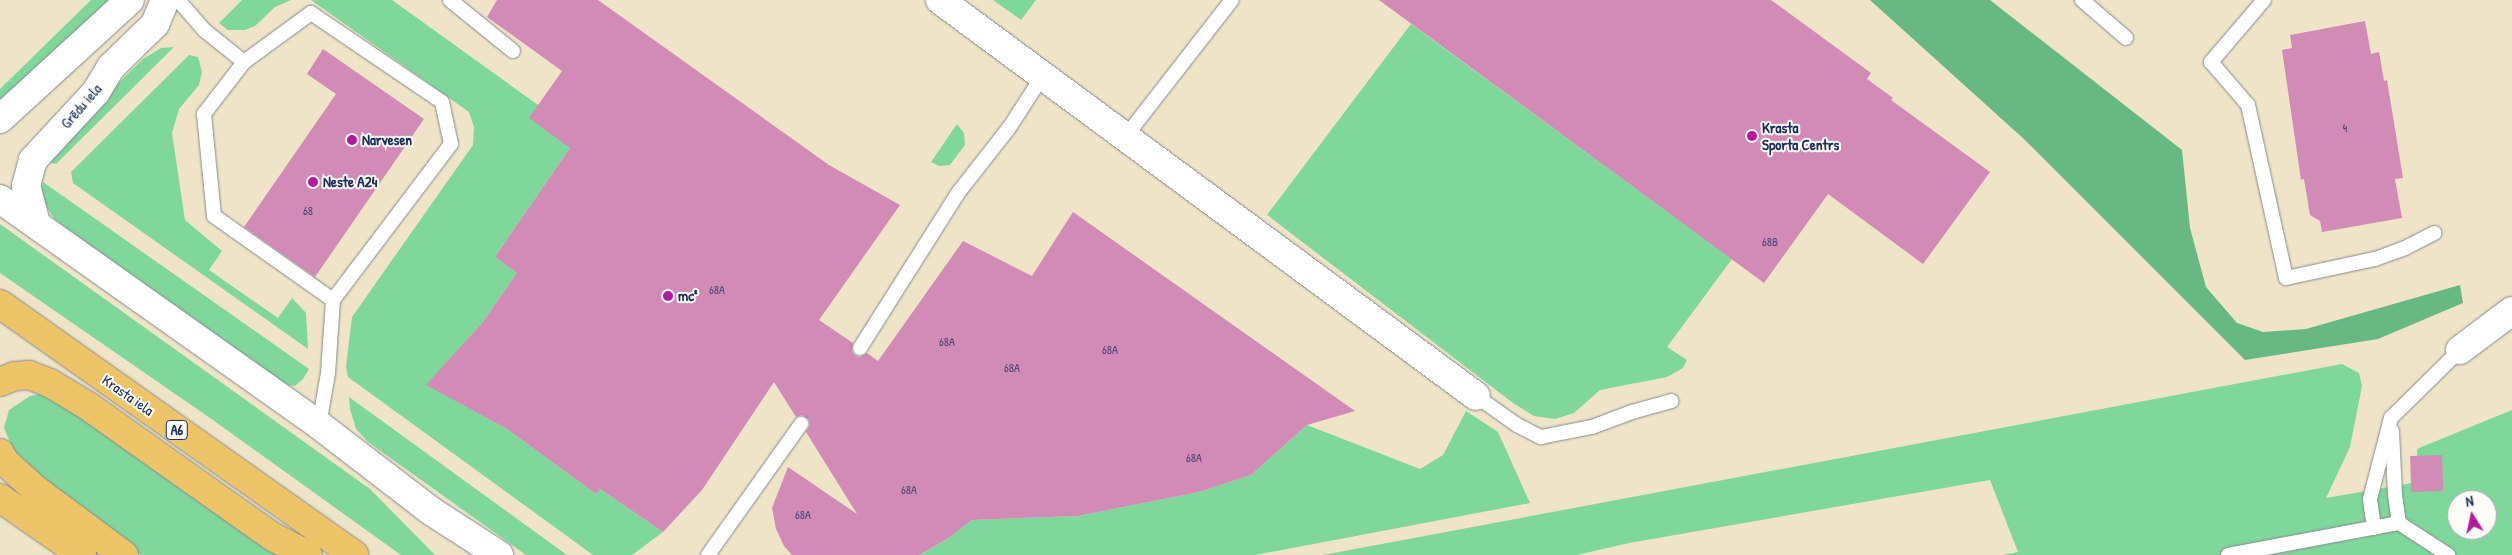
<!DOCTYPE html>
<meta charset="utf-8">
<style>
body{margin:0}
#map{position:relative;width:2512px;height:555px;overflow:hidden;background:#efe4c7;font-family:"Patrick Hand",sans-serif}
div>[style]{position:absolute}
.green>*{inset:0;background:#80d79b}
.forest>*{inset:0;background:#68b883}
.building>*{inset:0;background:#d28ab7;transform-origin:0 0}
.roads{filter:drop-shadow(0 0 1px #858a92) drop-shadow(0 0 1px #858a92)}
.lane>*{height:14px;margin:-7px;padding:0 7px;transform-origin:7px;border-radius:7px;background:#fff}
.street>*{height:28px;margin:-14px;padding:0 14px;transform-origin:14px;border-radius:14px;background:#fff}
.highway>*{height:28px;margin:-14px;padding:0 14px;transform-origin:14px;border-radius:14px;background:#eec469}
.dots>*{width:14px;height:14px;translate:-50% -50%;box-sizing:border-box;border:2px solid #fdfcf7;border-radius:50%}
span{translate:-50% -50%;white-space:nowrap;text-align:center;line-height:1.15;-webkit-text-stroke:4px #fdfcf7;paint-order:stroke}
.number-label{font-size:12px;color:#494674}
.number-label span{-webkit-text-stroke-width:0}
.shield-label span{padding:1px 4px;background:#fdfcf7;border:1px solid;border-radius:4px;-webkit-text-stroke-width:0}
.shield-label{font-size:14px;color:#1b2f5e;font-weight:700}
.street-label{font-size:15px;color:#1b2f5e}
.poi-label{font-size:15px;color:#1b2f5e;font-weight:700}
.left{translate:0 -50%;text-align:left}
.north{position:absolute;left:2447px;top:490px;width:50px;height:50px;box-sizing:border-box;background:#fdfcf7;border:1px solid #a3aaba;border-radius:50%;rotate:350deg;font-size:14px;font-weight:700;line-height:20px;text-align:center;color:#1b2f5e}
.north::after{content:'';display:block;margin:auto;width:18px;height:22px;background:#b5179e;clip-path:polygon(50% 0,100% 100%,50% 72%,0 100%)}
</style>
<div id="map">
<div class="green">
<i style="clip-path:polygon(91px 0,109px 0,0 106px,0 89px)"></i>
<i style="clip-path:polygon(242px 0,291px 0,275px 7px,255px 26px,245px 30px,228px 30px,219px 23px)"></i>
<i style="clip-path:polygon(311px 0,392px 0,538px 105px,570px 148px,495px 257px,517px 273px,482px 323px,427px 385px,507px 429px,596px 494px,600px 489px,663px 532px,632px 555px,593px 555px,348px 377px,346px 366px,352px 317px,473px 145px,474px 127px,469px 112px)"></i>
<i style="clip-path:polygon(993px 0,1036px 0,1021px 20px)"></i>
<i style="clip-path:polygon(1411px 24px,1732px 259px,1667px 347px,1687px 360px,1683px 368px,1667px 377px,1600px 390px,1574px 413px,1555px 419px,1534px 416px,1513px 403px,1267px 215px)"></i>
<i style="clip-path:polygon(174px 47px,56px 164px,46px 162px,58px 142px,143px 59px,161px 48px)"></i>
<i style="clip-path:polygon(189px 55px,198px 57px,202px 72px,199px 85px,179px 109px,172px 133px,185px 220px,222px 251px,209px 270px,278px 318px,292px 298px,306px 313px,308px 349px,73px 183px,71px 172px)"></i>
<i style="clip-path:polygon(957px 124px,964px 133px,965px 145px,950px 165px,939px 166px,931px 162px)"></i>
<i style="clip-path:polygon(43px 182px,309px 369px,303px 379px,295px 386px,286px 385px,55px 220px,44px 203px,42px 189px)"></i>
<i style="clip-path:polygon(0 224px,370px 489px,435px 555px,401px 555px,210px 418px,0 273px)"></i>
<i style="clip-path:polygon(evenodd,2342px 364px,2359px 373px,2362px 386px,2350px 447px,2326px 498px,2418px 482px,2417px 450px,2419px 448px,2512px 410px,2512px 555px,2002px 555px,2018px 552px,1990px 480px,1629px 543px,1577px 555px,1323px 555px,2342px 364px,2457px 500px,2487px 500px,2487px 530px,2457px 530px,2457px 500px)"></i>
<i style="clip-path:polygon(45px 393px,301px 555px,141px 555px,25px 466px,12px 447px,4px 428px,9px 410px,30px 396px)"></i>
<i style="clip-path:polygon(349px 397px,567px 555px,526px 555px,368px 442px,356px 429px,350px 409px)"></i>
<i style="clip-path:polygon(1466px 411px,1498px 432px,1530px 503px,1255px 555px,919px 555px,947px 539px,972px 520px,1078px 516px,1199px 492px,1251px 475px,1307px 425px,1420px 469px,1443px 455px)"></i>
</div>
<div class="forest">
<i style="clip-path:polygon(1870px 0,1990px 0,2182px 150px,2190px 228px,2206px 287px,2237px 323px,2263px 332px,2306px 329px,2460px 285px,2463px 303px,2378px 339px,2245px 360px,2025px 140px)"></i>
</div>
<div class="building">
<i style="clip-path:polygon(497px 0,598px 0,829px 165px,900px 205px,819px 320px,853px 343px,852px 352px,856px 356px,860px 357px,867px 353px,878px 361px,963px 241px,1032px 276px,1073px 212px,1355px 411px,1307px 425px,1251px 475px,1199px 492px,1078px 516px,972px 520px,947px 539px,919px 555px,792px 555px,784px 546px,776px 529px,772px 508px,788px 467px,857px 514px,806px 432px,810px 425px,809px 420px,802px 415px,796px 417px,774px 382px,702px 490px,663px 532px,600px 489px,596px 494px,507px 429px,426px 385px,482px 323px,517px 273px,495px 257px,570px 148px,529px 118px,562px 71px,487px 17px)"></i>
<i style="clip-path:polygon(1379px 0,1771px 0,1871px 73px,1867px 79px,1893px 98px,1891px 100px,1990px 172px,1923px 264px,1828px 194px,1764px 283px)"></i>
<i style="clip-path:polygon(2365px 21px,2371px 54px,2379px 52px,2384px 81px,2387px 80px,2403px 178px,2395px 179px,2402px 218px,2322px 232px,2320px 221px,2310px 215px,2304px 179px,2301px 180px,2282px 50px,2292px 48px,2290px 35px)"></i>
<i style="clip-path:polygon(323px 49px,424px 119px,315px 277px,244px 227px,336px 94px,307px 74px)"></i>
<i style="left:2442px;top:455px;width:36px;height:32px;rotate:88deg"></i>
</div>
<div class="roads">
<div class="lane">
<i style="left:178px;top:0;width:40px;rotate:49deg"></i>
<i style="left:204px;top:30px;width:51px;rotate:38.7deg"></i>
<i style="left:244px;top:62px;width:83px;rotate:-36.2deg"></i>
<i style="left:311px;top:13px;width:158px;rotate:34.2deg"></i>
<i style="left:442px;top:102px;width:43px;rotate:77.9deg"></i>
<i style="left:451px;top:144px;width:196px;rotate:127.1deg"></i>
<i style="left:333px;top:300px;width:73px;rotate:93.9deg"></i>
<i style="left:328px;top:373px;width:53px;rotate:99.8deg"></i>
<i style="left:450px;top:0;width:81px;rotate:39deg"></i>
<i style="left:2082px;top:0;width:58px;rotate:40.8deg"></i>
<i style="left:2264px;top:0;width:82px;rotate:130.5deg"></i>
<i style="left:2211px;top:62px;width:57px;rotate:49.3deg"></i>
<i style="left:2248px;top:105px;width:177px;rotate:77.6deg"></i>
<i style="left:2286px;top:278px;width:91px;rotate:-12.1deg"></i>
<i style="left:2375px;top:259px;width:32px;rotate:-20deg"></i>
<i style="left:2405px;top:248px;width:33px;rotate:-27deg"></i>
<i style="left:244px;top:62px;width:66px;rotate:127.6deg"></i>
<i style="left:204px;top:114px;width:102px;rotate:84.4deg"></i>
<i style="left:214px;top:216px;width:146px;rotate:35.2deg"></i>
<i style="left:1126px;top:136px;width:172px;rotate:-52.1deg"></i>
<i style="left:860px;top:348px;width:183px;rotate:-57.7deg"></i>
<i style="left:958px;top:193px;width:83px;rotate:-51.9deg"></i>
<i style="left:1009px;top:128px;width:61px;rotate:-57.1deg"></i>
<i style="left:1476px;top:396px;width:50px;rotate:35.3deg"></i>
<i style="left:1517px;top:425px;width:27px;rotate:27deg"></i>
<i style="left:1541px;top:437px;width:52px;rotate:-11.1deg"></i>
<i style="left:1592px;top:427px;width:43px;rotate:-20.6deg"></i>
<i style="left:1632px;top:412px;width:41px;rotate:-15.4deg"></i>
<i style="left:2392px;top:431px;width:64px;rotate:87.3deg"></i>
<i style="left:2395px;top:495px;width:28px;rotate:82deg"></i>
<i style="left:2374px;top:528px;width:29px;rotate:-98deg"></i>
<i style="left:2370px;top:499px;width:84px;rotate:-75.5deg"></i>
<i style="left:2391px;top:418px;width:97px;rotate:-44.6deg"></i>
<i style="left:708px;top:555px;width:161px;rotate:-54.6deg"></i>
<i style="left:2228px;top:555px;width:174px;rotate:-10.6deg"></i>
<i style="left:2399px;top:523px;width:59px;rotate:33.1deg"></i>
</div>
<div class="street">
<i style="left:940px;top:0;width:666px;rotate:36.46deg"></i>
<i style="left:0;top:119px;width:176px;rotate:-42.5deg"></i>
<i style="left:0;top:199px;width:391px;rotate:35.3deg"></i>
<i style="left:319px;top:425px;width:141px;rotate:37.5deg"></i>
<i style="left:431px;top:511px;width:81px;rotate:32.9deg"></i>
<i style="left:36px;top:223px;width:38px;rotate:-105deg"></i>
<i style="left:26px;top:186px;width:27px;rotate:-75deg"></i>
<i style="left:33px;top:160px;width:93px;rotate:-47.2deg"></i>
<i style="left:96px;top:92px;width:29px;rotate:-59deg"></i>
<i style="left:111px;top:67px;width:62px;rotate:-44.3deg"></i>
<i style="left:155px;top:24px;width:26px;rotate:-67deg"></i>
<i style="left:2460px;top:350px;width:65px;rotate:-36.9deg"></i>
</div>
<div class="highway">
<i style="left:0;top:304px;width:434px;rotate:35.3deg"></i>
<i style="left:0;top:382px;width:16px;rotate:-22deg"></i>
<i style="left:15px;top:376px;width:14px;rotate:-4deg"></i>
<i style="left:29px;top:375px;width:22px;rotate:21deg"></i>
<i style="left:50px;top:383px;width:44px;rotate:31.2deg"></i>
<i style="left:88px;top:406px;width:227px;rotate:35.3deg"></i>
<i style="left:273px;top:537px;width:39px;rotate:27deg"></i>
<i style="left:0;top:453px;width:10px;rotate:61deg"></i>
<i style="left:5px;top:462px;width:40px;rotate:42deg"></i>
<i style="left:35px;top:489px;width:111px;rotate:36.6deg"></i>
<i style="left:0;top:498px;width:100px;rotate:34.8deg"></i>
</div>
</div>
<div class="dots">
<i style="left:1752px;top:136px;background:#b5179e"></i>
<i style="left:352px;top:140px;background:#b5179e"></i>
<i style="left:313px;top:182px;background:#b5179e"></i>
<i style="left:668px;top:296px;background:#b5179e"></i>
</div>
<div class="number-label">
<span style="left:2345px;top:128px">4</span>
<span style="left:308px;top:211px">68</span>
<span style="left:1770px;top:242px">68B</span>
<span style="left:717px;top:290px">68A</span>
<span style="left:947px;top:342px">68A</span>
<span style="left:1110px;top:350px">68A</span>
<span style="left:1012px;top:368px">68A</span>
<span style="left:1194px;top:458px">68A</span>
<span style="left:909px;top:490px">68A</span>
<span style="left:803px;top:515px">68A</span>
</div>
<div class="shield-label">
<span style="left:177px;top:430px">A6</span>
</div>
<div class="street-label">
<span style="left:81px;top:106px;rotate:-49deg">Grēdu iela</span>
<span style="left:128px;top:395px;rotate:35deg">Krasta iela</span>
</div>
<div class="poi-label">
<span class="left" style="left:1762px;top:136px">Krasta<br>Sporta Centrs</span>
<span class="left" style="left:362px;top:140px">Narvesen</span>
<span class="left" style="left:323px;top:182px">Neste A24</span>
<span class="left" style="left:678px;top:296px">mc²</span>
</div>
<div class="north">N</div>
</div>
